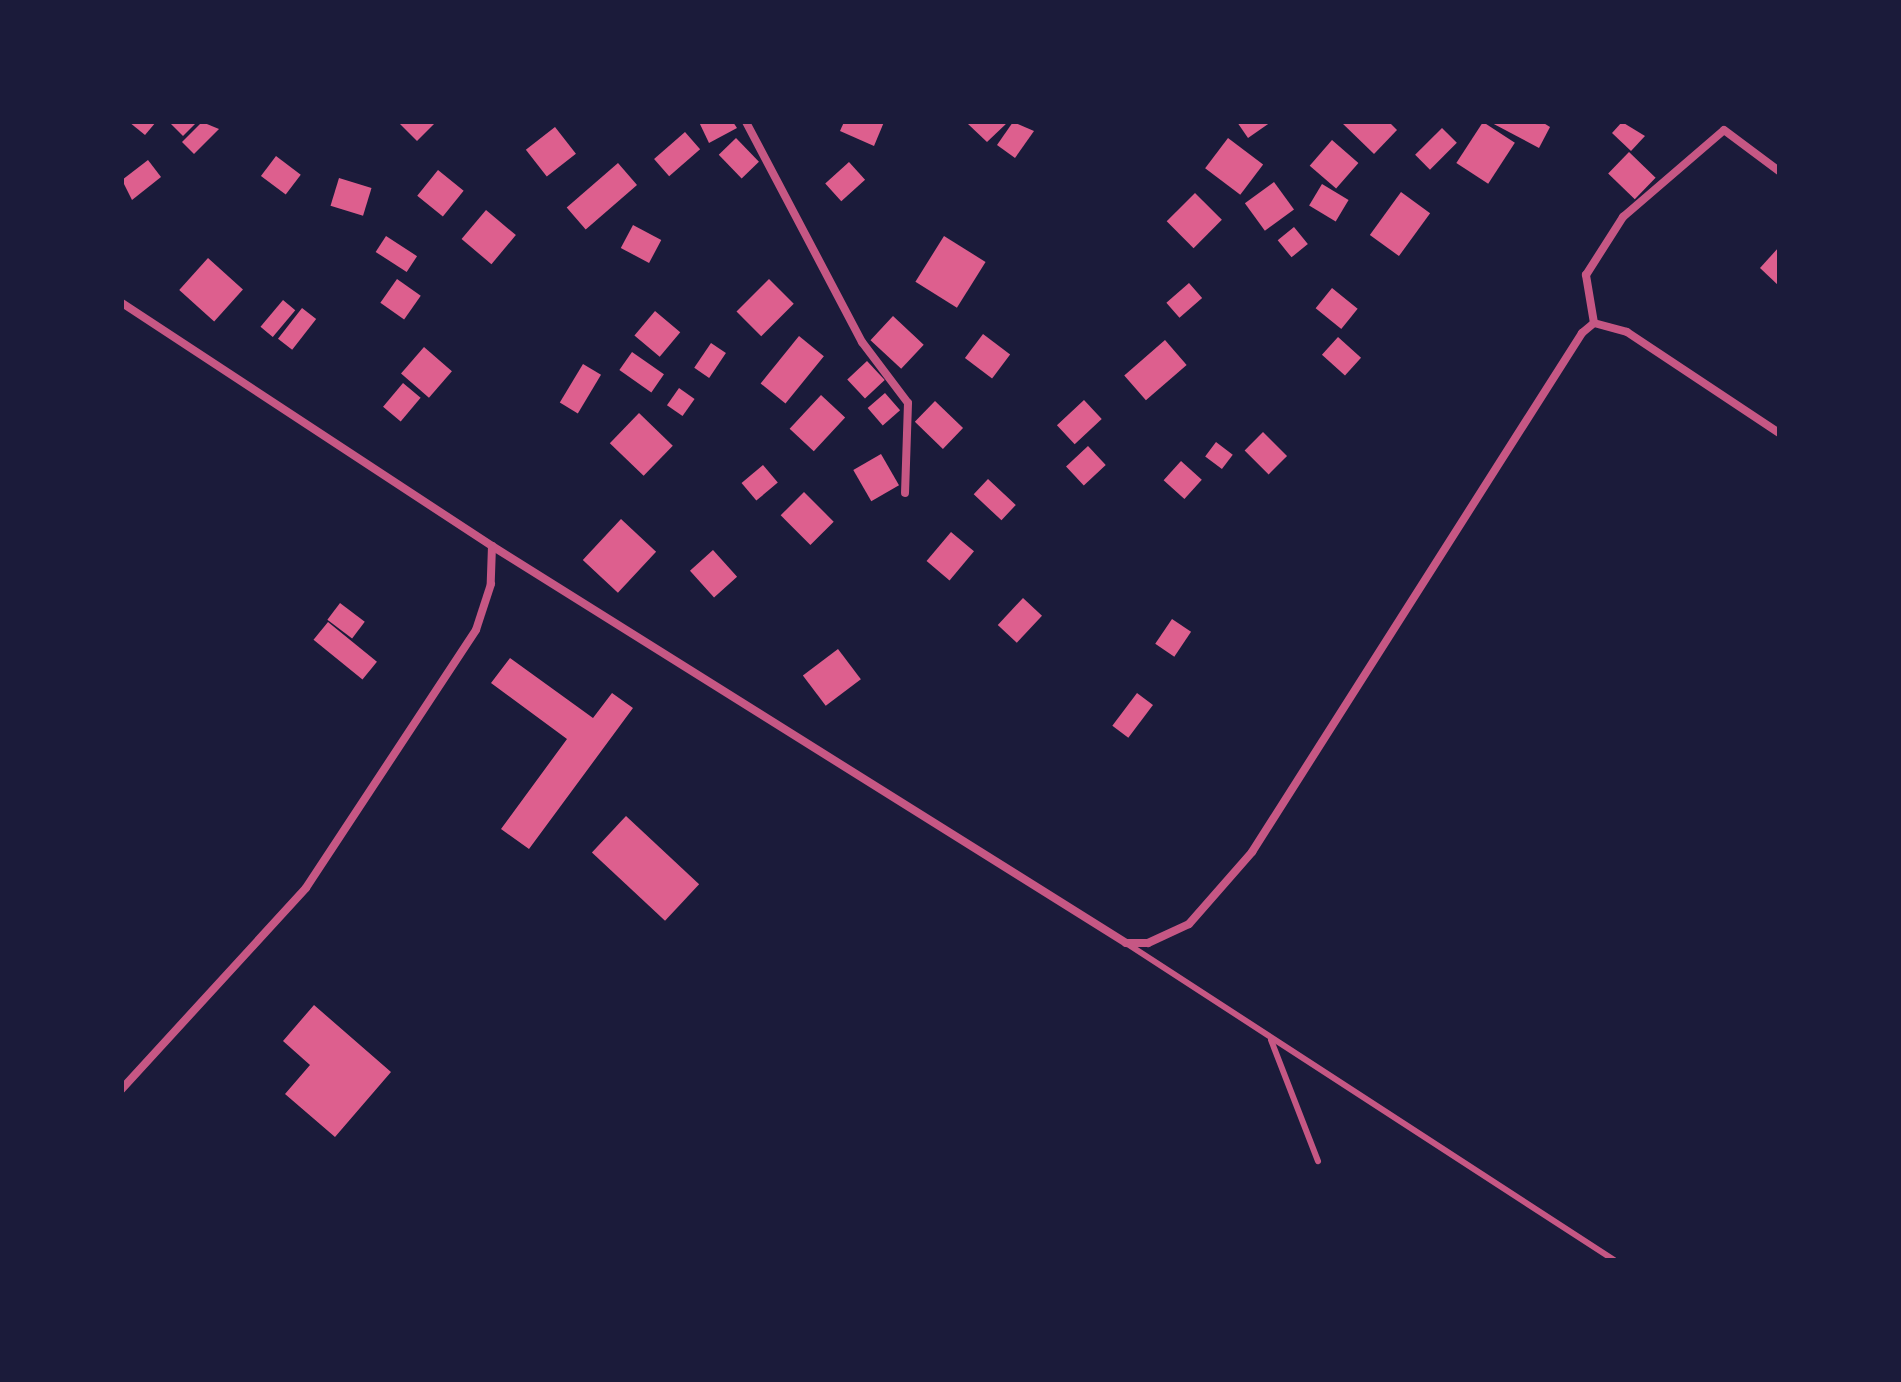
<!DOCTYPE html>
<style>
body{margin:0}
#map{position:relative;width:1901px;height:1382px;overflow:hidden;background:#1b1b3a;font-family:Jost,sans-serif}
div>[style]{position:absolute}
.building>*{inset:0;background:#dd5f8e;transform-origin:0 0}
.service>*{height:6px;margin:-3px;padding:0 3px;transform-origin:3px;border-radius:3px;background:#c65784}
.minor>*{height:8px;margin:-4px;padding:0 4px;transform-origin:4px;border-radius:4px;background:#c65784}
span{translate:-50% -50%;white-space:nowrap;text-align:center;line-height:1.15;-webkit-text-stroke:8px #1b1b3a;paint-order:stroke}
.frame{position:absolute;inset:0;border:124px solid #1b1b3a;pointer-events:none}
</style>
<div id="map">
<div class="building">
<i style="clip-path:polygon(129px 122px,156px 122px,145px 135px)"></i>
<i style="clip-path:polygon(169px 122px,197px 122px,183px 136px)"></i>
<i style="clip-path:polygon(202px 122px,219px 129px,194px 154px,182px 142px)"></i>
<i style="clip-path:polygon(398px 122px,436px 122px,417px 141px)"></i>
<i style="clip-path:polygon(699px 122px,733px 122px,737px 128px,709px 143px)"></i>
<i style="clip-path:polygon(844px 122px,884px 122px,874px 146px,840px 131px)"></i>
<i style="clip-path:polygon(1008px 122px,987px 142px,968px 124px,970px 122px)"></i>
<i style="clip-path:polygon(1013px 122px,1034px 131px,1015px 158px,997px 145px)"></i>
<i style="clip-path:polygon(1237px 122px,1271px 122px,1248px 138px)"></i>
<i style="clip-path:polygon(1341px 122px,1389px 122px,1397px 130px,1374px 154px)"></i>
<i style="left:1483px;top:122px;width:38px;height:49px;rotate:33deg"></i>
<i style="clip-path:polygon(1490px 122px,1542px 122px,1550px 127px,1539px 148px)"></i>
<i style="clip-path:polygon(1622px 122px,1645px 136px,1631px 151px,1612px 133px)"></i>
<i style="left:555px;top:127px;width:34px;height:37px;rotate:52deg"></i>
<i style="left:1442px;top:128px;width:21px;height:38px;rotate:45deg"></i>
<i style="left:685px;top:132px;width:23px;height:41px;rotate:49deg"></i>
<i style="left:736px;top:138px;width:33px;height:24px;rotate:46deg"></i>
<i style="left:1228px;top:138px;width:44px;height:38px;rotate:37deg"></i>
<i style="left:1332px;top:140px;width:35px;height:34px;rotate:41deg"></i>
<i style="left:1629px;top:152px;width:37px;height:30px;rotate:44deg"></i>
<i style="left:276px;top:156px;width:31px;height:25px;rotate:37deg"></i>
<i style="clip-path:polygon(148px 160px,161px 177px,132px 200px,122px 180px)"></i>
<i style="left:849px;top:162px;width:24px;height:32px;rotate:48deg"></i>
<i style="left:618px;top:163px;width:29px;height:68px;rotate:49deg"></i>
<i style="left:438px;top:170px;width:33px;height:33px;rotate:39deg"></i>
<i style="left:339px;top:178px;width:34px;height:29px;rotate:17deg"></i>
<i style="left:1274px;top:182px;width:34px;height:36px;rotate:54deg"></i>
<i style="left:1322px;top:184px;width:31px;height:25px;rotate:31deg"></i>
<i style="left:1401px;top:192px;width:36px;height:53px;rotate:36deg"></i>
<i style="left:1195px;top:193px;width:38px;height:40px;rotate:45deg"></i>
<i style="left:486px;top:210px;width:39px;height:38px;rotate:40deg"></i>
<i style="left:633px;top:225px;width:32px;height:26px;rotate:28deg"></i>
<i style="left:1294px;top:227px;width:22px;height:21px;rotate:51deg"></i>
<i style="left:386px;top:236px;width:37px;height:19px;rotate:33deg"></i>
<i style="left:944px;top:236px;width:49px;height:54px;rotate:32deg"></i>
<i style="clip-path:polygon(1779px 247px,1779px 286px,1760px 268px)"></i>
<i style="left:208px;top:258px;width:47px;height:43px;rotate:42deg"></i>
<i style="left:397px;top:279px;width:29px;height:29px;rotate:35deg"></i>
<i style="left:769px;top:279px;width:35px;height:46px;rotate:45deg"></i>
<i style="left:1189px;top:283px;width:20px;height:30px;rotate:49deg"></i>
<i style="left:1332px;top:288px;width:33px;height:26px;rotate:39deg"></i>
<i style="left:283px;top:300px;width:16px;height:35px;rotate:40deg"></i>
<i style="left:302px;top:308px;width:18px;height:39px;rotate:38deg"></i>
<i style="left:655px;top:311px;width:33px;height:32px;rotate:40deg"></i>
<i style="left:893px;top:316px;width:42px;height:33px;rotate:43deg"></i>
<i style="left:983px;top:334px;width:34px;height:30px;rotate:37deg"></i>
<i style="left:799px;top:336px;width:32px;height:61px;rotate:39deg"></i>
<i style="left:1338px;top:337px;width:31px;height:24px;rotate:42deg"></i>
<i style="left:1165px;top:340px;width:33px;height:54px;rotate:49deg"></i>
<i style="left:711px;top:343px;width:18px;height:30px;rotate:34deg"></i>
<i style="left:424px;top:347px;width:37px;height:35px;rotate:41deg"></i>
<i style="left:632px;top:352px;width:39px;height:22px;rotate:35deg"></i>
<i style="left:867px;top:361px;width:26px;height:27px;rotate:47deg"></i>
<i style="left:583px;top:364px;width:21px;height:45px;rotate:31deg"></i>
<i style="left:403px;top:383px;width:23px;height:31px;rotate:40deg"></i>
<i style="left:679px;top:388px;width:19px;height:21px;rotate:35deg"></i>
<i style="left:885px;top:393px;width:23px;height:23px;rotate:49deg"></i>
<i style="left:821px;top:395px;width:33px;height:46px;rotate:43deg"></i>
<i style="left:1084px;top:400px;width:26px;height:37px;rotate:47deg"></i>
<i style="left:935px;top:401px;width:39px;height:29px;rotate:44deg"></i>
<i style="left:639px;top:413px;width:47px;height:42px;rotate:44deg"></i>
<i style="left:1263px;top:432px;width:34px;height:26px;rotate:45deg"></i>
<i style="left:1216px;top:442px;width:21px;height:18px;rotate:37deg"></i>
<i style="left:1088px;top:446px;width:26px;height:30px;rotate:47deg"></i>
<i style="left:881px;top:454px;width:36px;height:32px;rotate:60deg"></i>
<i style="left:1181px;top:461px;width:28px;height:26px;rotate:42deg"></i>
<i style="left:763px;top:465px;width:23px;height:28px;rotate:50deg"></i>
<i style="left:988px;top:479px;width:38px;height:21px;rotate:43deg"></i>
<i style="left:804px;top:492px;width:42px;height:33px;rotate:45deg"></i>
<i style="left:621px;top:519px;width:48px;height:56px;rotate:43deg"></i>
<i style="left:951px;top:532px;width:30px;height:38px;rotate:40deg"></i>
<i style="left:713px;top:550px;width:36px;height:31px;rotate:48deg"></i>
<i style="left:1023px;top:598px;width:26px;height:37px;rotate:43deg"></i>
<i style="left:340px;top:603px;width:31px;height:21px;rotate:37deg"></i>
<i style="left:1172px;top:619px;width:23px;height:30px;rotate:34deg"></i>
<i style="left:328px;top:622px;width:63px;height:23px;rotate:39deg"></i>
<i style="left:838px;top:649px;width:38px;height:44px;rotate:53deg"></i>
<i style="clip-path:polygon(510px 658px,593px 718px,612px 693px,633px 708px,529px 849px,501px 829px,567px 739px,491px 683px)"></i>
<i style="left:1137px;top:693px;width:20px;height:41px;rotate:37deg"></i>
<i style="left:626px;top:816px;width:100px;height:50px;rotate:43deg"></i>
<i style="clip-path:polygon(314px 1005px,391px 1072px,335px 1137px,285px 1094px,310px 1065px,283px 1041px)"></i>
</div>
<div class="service">
<i style="left:1126px;top:943px;width:582px;rotate:33.01deg"></i>
<i style="left:1271px;top:1040px;width:130px;rotate:68.8deg"></i>
</div>
<div class="minor">
<i style="left:746px;top:122px;width:249px;rotate:62.2deg"></i>
<i style="left:862px;top:342px;width:76px;rotate:53deg"></i>
<i style="left:908px;top:403px;width:90px;rotate:91.9deg"></i>
<i style="left:122px;top:303px;width:443px;rotate:33.3deg"></i>
<i style="left:492px;top:546px;width:38px;rotate:92deg"></i>
<i style="left:491px;top:584px;width:48px;rotate:108.1deg"></i>
<i style="left:476px;top:630px;width:309px;rotate:123.4deg"></i>
<i style="left:306px;top:888px;width:273px;rotate:132.5deg"></i>
<i style="left:1594px;top:323px;width:49px;rotate:-99.5deg"></i>
<i style="left:1586px;top:275px;width:69px;rotate:-57.5deg"></i>
<i style="left:1623px;top:217px;width:133px;rotate:-40.7deg"></i>
<i style="left:1724px;top:130px;width:69px;rotate:36.7deg"></i>
<i style="left:492px;top:546px;width:748px;rotate:32.05deg"></i>
<i style="left:1126px;top:943px;width:22px"></i>
<i style="left:1148px;top:943px;width:45px;rotate:-24.9deg"></i>
<i style="left:1189px;top:924px;width:96px;rotate:-48.8deg"></i>
<i style="left:1252px;top:852px;width:615px;rotate:-57.55deg"></i>
<i style="left:1582px;top:333px;width:16px;rotate:-40deg"></i>
<i style="left:1594px;top:323px;width:34px;rotate:15deg"></i>
<i style="left:1627px;top:332px;width:182px;rotate:33.6deg"></i>
</div>
<div class="frame"></div>
</div>
